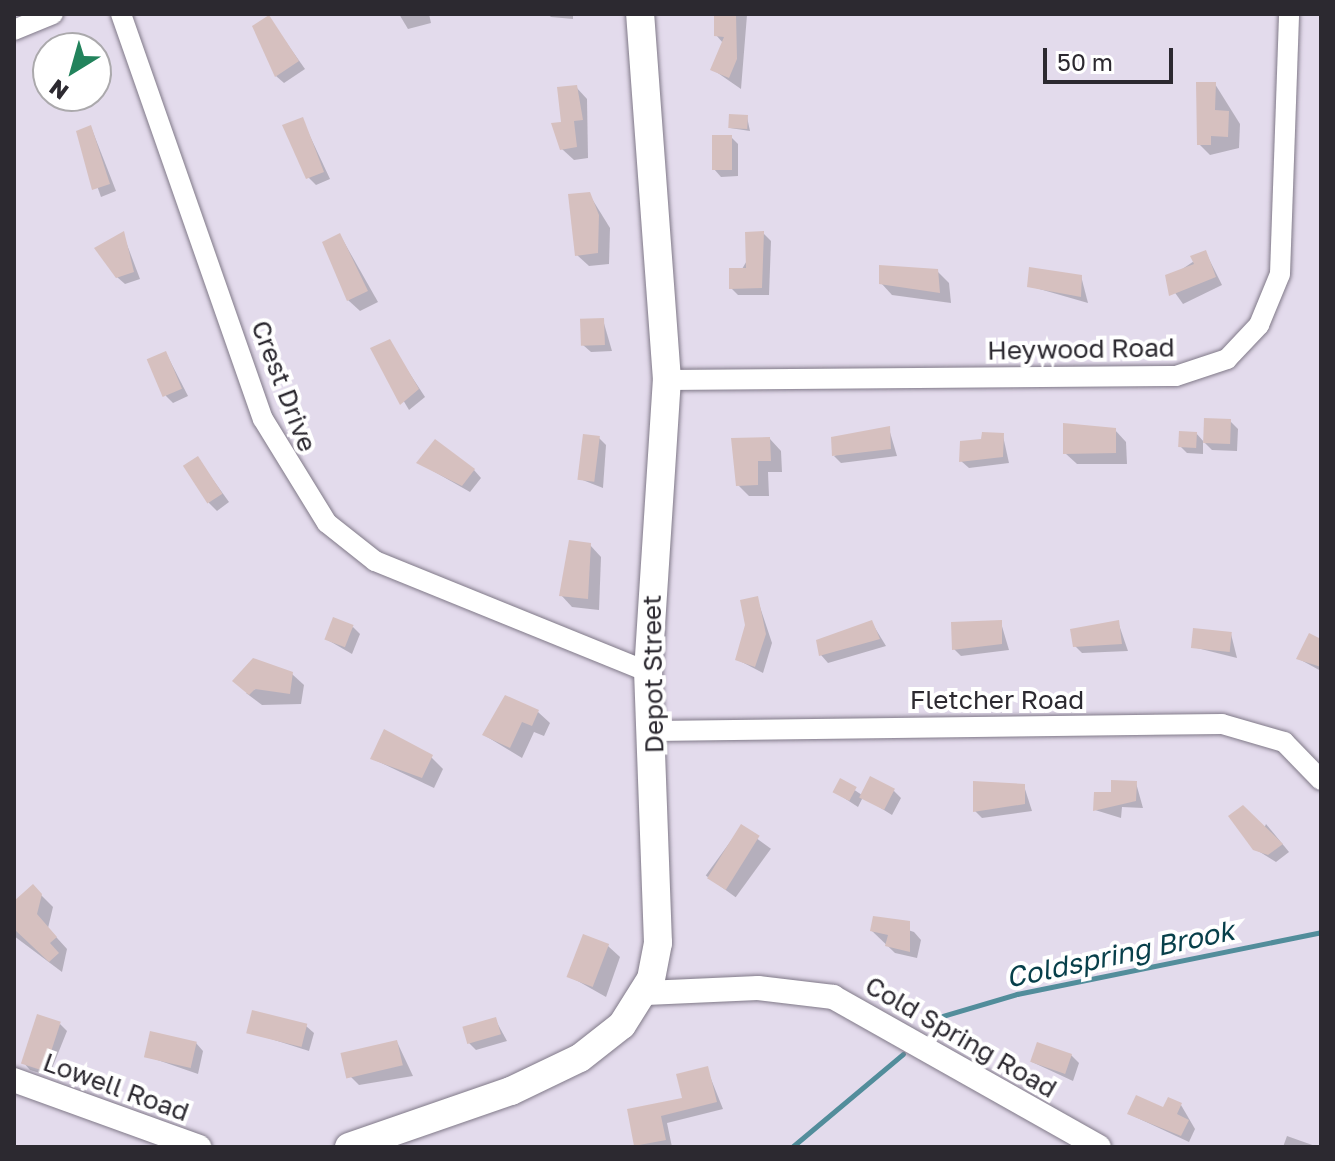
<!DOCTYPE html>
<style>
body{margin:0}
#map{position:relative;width:1335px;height:1161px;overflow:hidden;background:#e3dbec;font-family:"Golos Text",sans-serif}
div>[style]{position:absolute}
.shadow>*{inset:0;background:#0003;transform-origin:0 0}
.stream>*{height:5px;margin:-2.5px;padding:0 2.5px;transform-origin:2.5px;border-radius:2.5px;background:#528d9b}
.building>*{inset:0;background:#d6c0bf;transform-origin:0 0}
.roads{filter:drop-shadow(0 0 2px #807988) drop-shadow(0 0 2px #807988)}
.minor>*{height:20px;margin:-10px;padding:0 10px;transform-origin:10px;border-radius:10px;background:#fff}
.tertiary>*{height:24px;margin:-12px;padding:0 12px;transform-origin:12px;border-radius:12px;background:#fff}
.secondary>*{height:28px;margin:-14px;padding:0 14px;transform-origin:14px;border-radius:14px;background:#fff}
span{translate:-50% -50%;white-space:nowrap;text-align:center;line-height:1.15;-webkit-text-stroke:8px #fff;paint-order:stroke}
.street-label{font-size:26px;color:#2c2930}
.water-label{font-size:28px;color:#073f4a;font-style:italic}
.frame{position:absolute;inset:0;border:16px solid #2c2930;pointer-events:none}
.north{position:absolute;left:32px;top:32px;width:80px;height:80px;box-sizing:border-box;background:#fff;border:2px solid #aba9ac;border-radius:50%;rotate:217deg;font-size:22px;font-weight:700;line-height:32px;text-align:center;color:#2c2930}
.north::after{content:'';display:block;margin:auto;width:28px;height:36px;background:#22835c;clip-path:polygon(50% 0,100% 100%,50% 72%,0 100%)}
.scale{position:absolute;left:1043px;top:48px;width:130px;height:36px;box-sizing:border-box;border:4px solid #2c2930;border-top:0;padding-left:10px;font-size:24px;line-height:28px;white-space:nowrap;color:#2c2930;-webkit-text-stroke:6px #fff;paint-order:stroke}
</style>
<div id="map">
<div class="shadow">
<i style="clip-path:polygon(399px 14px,429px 14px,431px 23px,408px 29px)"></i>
<i style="clip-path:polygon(547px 14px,573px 14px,573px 19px,551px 17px)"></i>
<i style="clip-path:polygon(716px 14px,747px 15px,741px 89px,712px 69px,723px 43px,716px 35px)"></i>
<i style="clip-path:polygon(269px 18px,305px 69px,284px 83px,276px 76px)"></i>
<i style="clip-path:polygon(1215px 84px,1240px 124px,1239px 148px,1210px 155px,1199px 144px)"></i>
<i style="clip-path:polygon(576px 87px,587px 99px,588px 158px,574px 160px,562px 149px)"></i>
<i style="clip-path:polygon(747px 117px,750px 131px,730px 128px)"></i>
<i style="clip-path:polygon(302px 119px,330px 179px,316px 185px,308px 177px)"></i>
<i style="clip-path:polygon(91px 127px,116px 191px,101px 197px,78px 132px)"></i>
<i style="clip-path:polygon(731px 137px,738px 144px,738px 176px,721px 177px,714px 169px)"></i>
<i style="clip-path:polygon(589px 194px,610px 228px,609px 264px,589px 266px,577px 255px)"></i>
<i style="clip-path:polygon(763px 233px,771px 241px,769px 295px,738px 295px,731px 288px)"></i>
<i style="clip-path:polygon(123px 234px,140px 279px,125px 284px,117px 277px)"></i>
<i style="clip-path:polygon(340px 235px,378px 302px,360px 311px,348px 300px)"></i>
<i style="clip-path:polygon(1206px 253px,1222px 285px,1183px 304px,1166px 280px)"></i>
<i style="clip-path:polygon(937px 271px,949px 283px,951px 303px,892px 295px,881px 283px)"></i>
<i style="clip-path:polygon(1081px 276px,1088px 303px,1029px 286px)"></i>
<i style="clip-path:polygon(603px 320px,612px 351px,591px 352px,583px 345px)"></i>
<i style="clip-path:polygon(389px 342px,425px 397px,409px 410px,373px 349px)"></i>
<i style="clip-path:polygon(166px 353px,188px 396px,173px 403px,166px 396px)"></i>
<i style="clip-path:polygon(1230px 421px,1238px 429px,1237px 451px,1212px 450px,1203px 441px,1203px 454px,1187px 453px,1180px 446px,1196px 433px,1204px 442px)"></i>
<i style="clip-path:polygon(889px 429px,897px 456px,841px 463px,834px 456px)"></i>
<i style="clip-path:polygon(1115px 430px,1126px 442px,1127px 464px,1077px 464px,1065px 453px)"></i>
<i style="clip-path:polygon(1003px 436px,1009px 463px,969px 468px,961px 461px)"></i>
<i style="clip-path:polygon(599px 438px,606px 445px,603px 488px,580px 479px)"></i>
<i style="clip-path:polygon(770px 439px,781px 451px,782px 472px,768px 472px,769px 496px,749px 496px,738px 485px)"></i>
<i style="clip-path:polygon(198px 459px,229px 502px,217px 511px,209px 503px)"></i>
<i style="clip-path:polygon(419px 463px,474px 470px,481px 478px,470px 492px)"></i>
<i style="clip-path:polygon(590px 545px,601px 557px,599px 610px,572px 607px,561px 595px)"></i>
<i style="clip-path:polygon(757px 598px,772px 643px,763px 673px,738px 660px)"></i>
<i style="clip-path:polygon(1118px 622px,1128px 651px,1082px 653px,1075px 646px)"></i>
<i style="clip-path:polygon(872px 623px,886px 646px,828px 663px,821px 655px)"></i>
<i style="clip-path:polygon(1001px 623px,1009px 650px,961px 656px,954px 649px)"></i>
<i style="clip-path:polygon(353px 627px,360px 634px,352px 654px,326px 639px)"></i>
<i style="clip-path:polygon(1231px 634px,1237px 658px,1193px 647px)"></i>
<i style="clip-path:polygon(1321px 641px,1321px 671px,1299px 659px)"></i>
<i style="clip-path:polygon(292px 674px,304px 685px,301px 704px,262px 705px,246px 693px)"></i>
<i style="clip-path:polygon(538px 712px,550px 723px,544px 736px,534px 732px,522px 758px,484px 735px)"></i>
<i style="clip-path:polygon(431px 757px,443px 769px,434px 788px,373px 759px)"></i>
<i style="clip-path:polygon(841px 781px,862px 795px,894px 791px,901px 798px,892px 815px,863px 797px,858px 807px,835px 792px)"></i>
<i style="clip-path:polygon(1136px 783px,1143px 808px,1122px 807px,1121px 818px,1095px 810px)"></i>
<i style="clip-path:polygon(1024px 786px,1032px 811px,982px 818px,975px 811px)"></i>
<i style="clip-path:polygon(1266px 824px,1289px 852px,1276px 862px,1255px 849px)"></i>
<i style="left:741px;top:827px;width:37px;height:60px;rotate:36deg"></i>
<i style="clip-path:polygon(33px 887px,53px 907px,48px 928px,67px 949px,62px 972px,14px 936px,14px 904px)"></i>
<i style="clip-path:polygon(875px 919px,914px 932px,921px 940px,917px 958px,895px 953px,872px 931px)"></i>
<i style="clip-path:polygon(608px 946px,620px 957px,606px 997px,569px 976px)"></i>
<i style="clip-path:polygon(495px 1019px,507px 1041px,476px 1050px,468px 1042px)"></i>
<i style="clip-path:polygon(60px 1024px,67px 1031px,49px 1076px,30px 1070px,23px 1062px)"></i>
<i style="clip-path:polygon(306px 1026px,314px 1033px,309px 1051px,249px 1032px)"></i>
<i style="clip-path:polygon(397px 1042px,413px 1076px,359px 1085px,347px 1073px)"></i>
<i style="clip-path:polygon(196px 1043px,203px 1051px,198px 1074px,146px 1056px)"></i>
<i style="clip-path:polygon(1071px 1055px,1079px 1063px,1073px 1081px,1032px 1062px)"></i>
<i style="clip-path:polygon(707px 1069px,723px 1109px,667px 1123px,672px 1147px,637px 1147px,629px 1110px,685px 1100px)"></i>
<i style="clip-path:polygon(1181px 1105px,1195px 1129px,1189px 1142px,1129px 1114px)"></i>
<i style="clip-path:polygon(1287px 1136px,1318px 1147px,1283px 1147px)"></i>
</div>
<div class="stream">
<i style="left:929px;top:1020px;width:92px;rotate:-16.5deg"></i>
<i style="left:1017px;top:994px;width:310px;rotate:-11.5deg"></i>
<i style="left:792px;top:1147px;width:145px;rotate:-40deg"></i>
</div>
<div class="building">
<i style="clip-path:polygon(714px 14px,736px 14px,737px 59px,729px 78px,710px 70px,724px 37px,714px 36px)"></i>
<i style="clip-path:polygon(269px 15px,299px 61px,275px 77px,252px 26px)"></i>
<i style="clip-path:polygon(1196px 82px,1216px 82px,1215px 110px,1229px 111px,1228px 137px,1211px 136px,1211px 145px,1197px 145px)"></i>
<i style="clip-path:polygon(577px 85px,583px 120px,574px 121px,577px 147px,560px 150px,551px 123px,561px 122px,557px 87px)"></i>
<i style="left:729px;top:114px;width:19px;height:14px;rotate:3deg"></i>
<i style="clip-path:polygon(303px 117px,324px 172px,306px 179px,282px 125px)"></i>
<i style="clip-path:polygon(91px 125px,110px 184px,92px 190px,76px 131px)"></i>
<i style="left:712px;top:135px;width:20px;height:35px"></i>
<i style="clip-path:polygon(590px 192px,599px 215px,598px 253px,575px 256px,568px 194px)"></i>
<i style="clip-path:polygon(124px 231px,134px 272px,116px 278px,94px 248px)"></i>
<i style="clip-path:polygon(764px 231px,762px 288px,729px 289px,729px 268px,746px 268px,745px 232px)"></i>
<i style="clip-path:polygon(340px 233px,368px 291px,347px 301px,322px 242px)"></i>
<i style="clip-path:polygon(1206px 250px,1216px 277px,1169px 296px,1165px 275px,1194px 264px,1190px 256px)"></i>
<i style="clip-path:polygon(879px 265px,938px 269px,940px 293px,879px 284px)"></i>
<i style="clip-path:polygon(1029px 267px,1082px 275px,1081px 297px,1027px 287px)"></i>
<i style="left:604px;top:318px;width:27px;height:24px;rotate:88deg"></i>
<i style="clip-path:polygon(390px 339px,419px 389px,400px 405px,370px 348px)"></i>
<i style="left:166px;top:351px;width:41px;height:21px;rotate:67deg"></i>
<i style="left:1204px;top:418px;width:27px;height:25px;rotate:2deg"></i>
<i style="clip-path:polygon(1063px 423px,1116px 428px,1116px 453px,1063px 454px)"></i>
<i style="clip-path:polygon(890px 426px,891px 449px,832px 456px,831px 437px)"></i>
<i style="left:1179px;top:431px;width:18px;height:16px;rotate:3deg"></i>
<i style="clip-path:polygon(982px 432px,1004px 433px,1003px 457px,959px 462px,960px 441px,981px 439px)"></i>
<i style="left:583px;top:434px;width:17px;height:46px;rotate:7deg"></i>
<i style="clip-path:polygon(770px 437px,771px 461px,758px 461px,758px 485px,736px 486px,731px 438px)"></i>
<i style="clip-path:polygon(435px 439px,475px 469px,462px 486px,416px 463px)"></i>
<i style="left:198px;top:456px;width:45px;height:18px;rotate:57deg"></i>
<i style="clip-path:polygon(569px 540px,591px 543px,588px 599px,559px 596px)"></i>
<i style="clip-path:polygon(758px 596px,766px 634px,755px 667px,735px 660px,745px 625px,740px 600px)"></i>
<i style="left:333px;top:617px;width:22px;height:24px;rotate:21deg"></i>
<i style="clip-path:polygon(872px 620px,880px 639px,819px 656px,816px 640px)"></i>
<i style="clip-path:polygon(1002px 620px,1002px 644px,952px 650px,951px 622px)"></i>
<i style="clip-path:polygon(1119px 620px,1122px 644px,1073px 647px,1070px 629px)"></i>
<i style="left:1193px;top:628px;width:39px;height:20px;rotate:6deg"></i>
<i style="clip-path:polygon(1309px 633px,1321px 639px,1321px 667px,1296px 659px)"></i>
<i style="clip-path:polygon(253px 658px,293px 672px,290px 694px,255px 689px,249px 695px,232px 681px)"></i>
<i style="clip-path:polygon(505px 695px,539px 710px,532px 726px,522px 722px,510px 748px,482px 735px)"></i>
<i style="clip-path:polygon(384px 729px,433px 755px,422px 778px,370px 759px)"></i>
<i style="left:870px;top:776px;width:28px;height:24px;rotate:27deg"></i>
<i style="left:840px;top:778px;width:19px;height:16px;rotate:28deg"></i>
<i style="clip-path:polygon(1111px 780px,1137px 781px,1136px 801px,1093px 811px,1094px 792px,1111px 792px)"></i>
<i style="clip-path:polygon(973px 781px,1025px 784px,1025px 804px,973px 812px)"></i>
<i style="clip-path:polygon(1243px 805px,1283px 844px,1268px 855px,1253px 850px,1228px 816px)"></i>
<i style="left:741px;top:824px;width:22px;height:64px;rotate:32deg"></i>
<i style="clip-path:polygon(33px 884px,42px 894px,37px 914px,57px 937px,50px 943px,59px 953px,49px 962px,14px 929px,14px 901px)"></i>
<i style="clip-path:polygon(873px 916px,910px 921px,910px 952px,885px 946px,888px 935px,870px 931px)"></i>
<i style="left:583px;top:934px;width:28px;height:46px;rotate:21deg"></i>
<i style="left:252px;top:1010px;width:57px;height:24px;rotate:14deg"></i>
<i style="left:37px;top:1014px;width:25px;height:52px;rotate:18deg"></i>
<i style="left:496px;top:1017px;width:18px;height:35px;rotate:74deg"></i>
<i style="left:150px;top:1031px;width:48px;height:27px;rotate:13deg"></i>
<i style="left:397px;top:1040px;width:26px;height:58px;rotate:77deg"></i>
<i style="left:1037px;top:1042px;width:37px;height:21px;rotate:19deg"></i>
<i style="clip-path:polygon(708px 1066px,717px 1102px,661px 1116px,666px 1140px,634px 1146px,627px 1109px,682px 1098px,676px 1074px)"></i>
<i style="clip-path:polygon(1136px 1095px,1163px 1107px,1168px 1097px,1182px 1103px,1177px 1114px,1189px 1120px,1181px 1136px,1127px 1114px)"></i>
</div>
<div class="roads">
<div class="minor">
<i style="left:121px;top:14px;width:429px;rotate:70.7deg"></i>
<i style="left:263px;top:419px;width:122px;rotate:58.4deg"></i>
<i style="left:327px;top:523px;width:61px;rotate:38.4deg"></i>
<i style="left:375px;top:561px;width:295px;rotate:22.1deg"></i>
<i style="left:14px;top:30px;width:42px;rotate:-22.3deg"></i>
<i style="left:667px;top:380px;width:509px;rotate:-0.45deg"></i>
<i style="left:1176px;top:376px;width:54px;rotate:-18.4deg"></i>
<i style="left:1227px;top:359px;width:47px;rotate:-46.7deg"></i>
<i style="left:1259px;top:325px;width:55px;rotate:-67.6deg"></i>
<i style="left:1280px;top:274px;width:260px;rotate:-88deg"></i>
<i style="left:654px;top:731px;width:568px;rotate:-0.71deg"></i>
<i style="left:1222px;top:724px;width:65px;rotate:16.2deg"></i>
<i style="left:1284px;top:742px;width:53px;rotate:45.8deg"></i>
</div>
<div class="tertiary">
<i style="left:646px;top:993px;width:112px;rotate:-2.6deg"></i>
<i style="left:758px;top:988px;width:76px;rotate:6.8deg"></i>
<i style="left:833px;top:997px;width:305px;rotate:29.4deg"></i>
<i style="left:14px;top:1080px;width:197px;rotate:19.9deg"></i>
</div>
<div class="secondary">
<i style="left:349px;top:1147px;width:171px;rotate:-19.1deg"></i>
<i style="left:511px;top:1091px;width:76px;rotate:-25.6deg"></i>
<i style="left:580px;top:1058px;width:53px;rotate:-38.2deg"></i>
<i style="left:622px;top:1025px;width:54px;rotate:-57.8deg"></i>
<i style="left:651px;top:979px;width:37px;rotate:-79deg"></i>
<i style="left:658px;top:943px;width:271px;rotate:-92.1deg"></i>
<i style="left:648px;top:672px;width:293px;rotate:-86.3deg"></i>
<i style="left:667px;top:380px;width:367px;rotate:-94.2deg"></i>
</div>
</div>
<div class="street-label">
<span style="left:1081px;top:349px;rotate:-1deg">Heywood Road</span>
<span style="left:284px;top:386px;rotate:69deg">Crest Drive</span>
<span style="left:653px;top:674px;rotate:-91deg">Depot Street</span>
<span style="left:997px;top:700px">Fletcher Road</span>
<span style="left:961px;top:1037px;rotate:30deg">Cold Spring Road</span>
<span style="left:116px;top:1087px;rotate:20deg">Lowell Road</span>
</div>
<div class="water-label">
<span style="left:1120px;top:954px;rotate:-12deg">Coldspring Brook</span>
</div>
<div class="frame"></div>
<div class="north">N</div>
<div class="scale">50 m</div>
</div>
